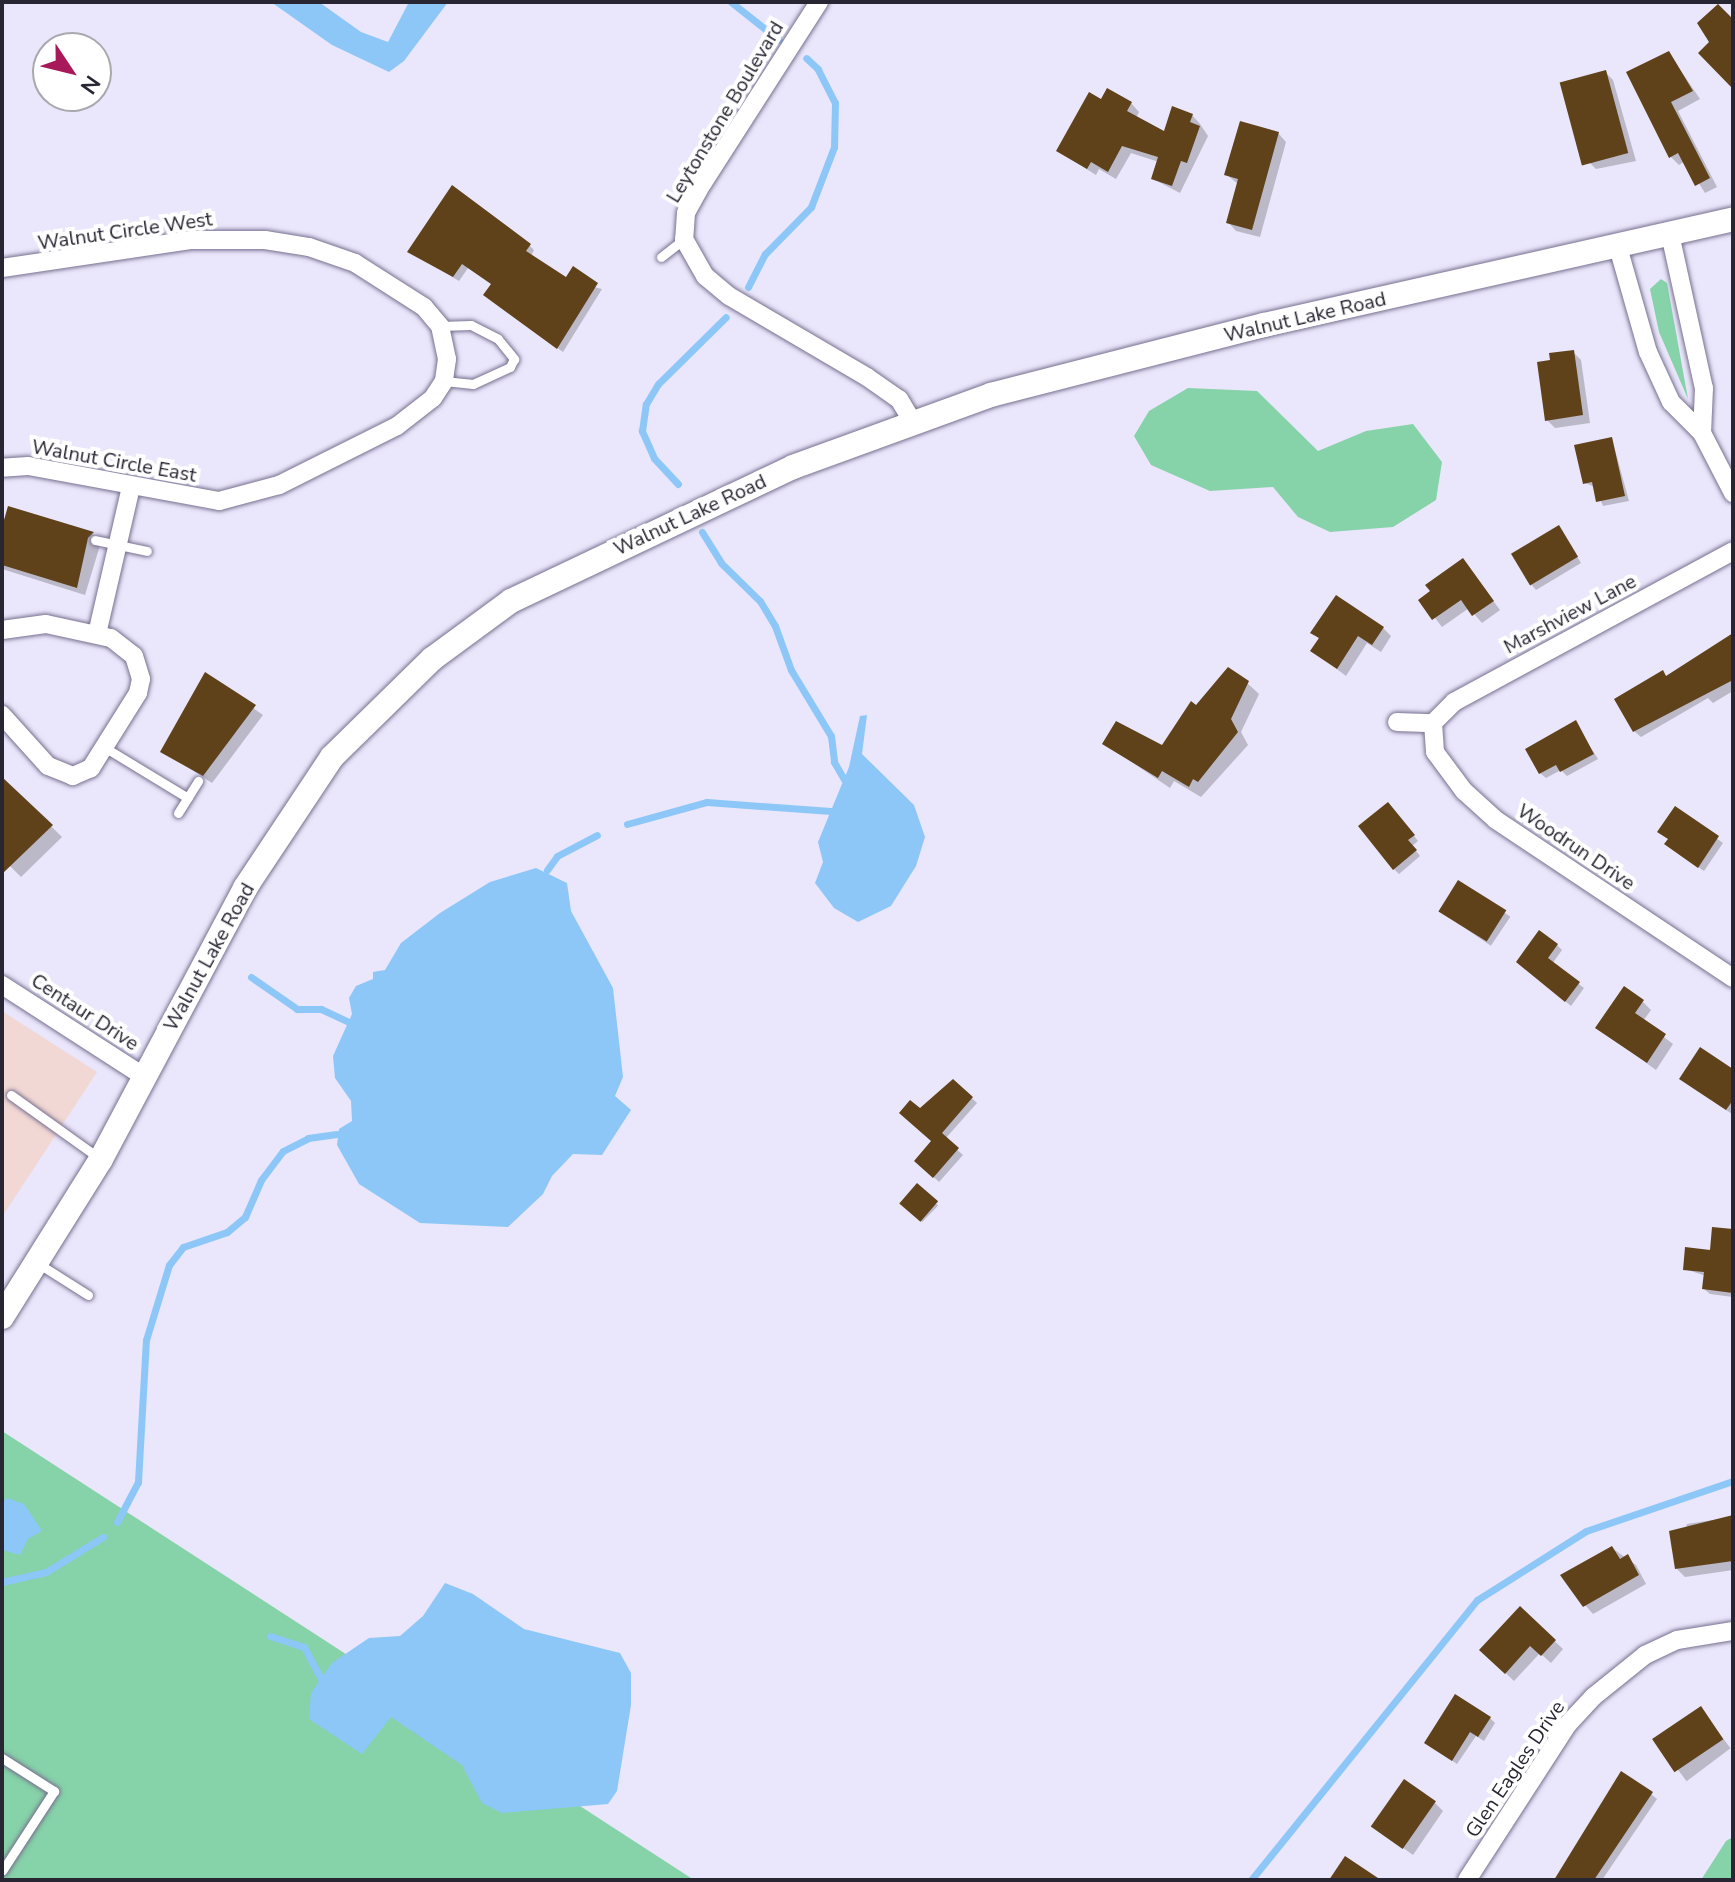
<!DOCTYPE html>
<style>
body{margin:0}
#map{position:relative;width:1735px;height:1882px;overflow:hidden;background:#eae6fb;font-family:"Nunito Sans",sans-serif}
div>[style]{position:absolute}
.commercial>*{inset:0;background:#f2d8d4}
.green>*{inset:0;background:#86d2a9}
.water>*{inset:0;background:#8dc7f8}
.shadow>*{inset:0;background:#0003;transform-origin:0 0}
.stream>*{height:7px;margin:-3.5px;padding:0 3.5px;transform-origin:3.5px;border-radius:3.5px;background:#8dc7f8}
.building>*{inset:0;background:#5f4219;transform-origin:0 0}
.roads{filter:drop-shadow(0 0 2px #77708f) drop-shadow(0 0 2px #77708f)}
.service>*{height:9px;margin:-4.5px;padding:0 4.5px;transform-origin:4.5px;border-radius:4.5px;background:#fff}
.minor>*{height:18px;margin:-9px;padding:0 9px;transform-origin:9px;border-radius:9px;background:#fff}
.tertiary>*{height:24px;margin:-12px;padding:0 12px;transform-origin:12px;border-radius:12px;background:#fff}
span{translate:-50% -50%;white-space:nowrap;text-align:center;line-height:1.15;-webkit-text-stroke:8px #fff;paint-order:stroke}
.street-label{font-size:20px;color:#292633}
.frame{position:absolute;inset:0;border:4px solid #292633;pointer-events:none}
.north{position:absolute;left:32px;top:32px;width:80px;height:80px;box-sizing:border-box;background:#fff;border:2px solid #a9a8ad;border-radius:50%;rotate:125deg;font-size:22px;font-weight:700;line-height:32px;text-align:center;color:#292633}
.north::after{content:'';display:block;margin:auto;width:28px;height:36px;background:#a71958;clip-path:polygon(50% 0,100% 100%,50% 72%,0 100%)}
</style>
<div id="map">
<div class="commercial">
<i style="clip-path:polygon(2px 1011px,97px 1072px,2px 1217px)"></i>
</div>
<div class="green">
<i style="clip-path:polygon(1661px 279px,1667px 283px,1688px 399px,1659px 332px,1650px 289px)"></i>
<i style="clip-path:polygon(1188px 388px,1257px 391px,1318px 451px,1366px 431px,1413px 424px,1442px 462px,1436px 500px,1393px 527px,1330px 532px,1298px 517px,1273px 487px,1210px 491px,1151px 465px,1134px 436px,1149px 411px)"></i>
<i style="clip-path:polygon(2px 1431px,694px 1880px,2px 1880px)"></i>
<i style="clip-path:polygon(1733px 1837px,1733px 1880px,1701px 1880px,1726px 1841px)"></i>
</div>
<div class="water">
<i style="clip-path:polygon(271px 2px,319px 2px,361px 32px,388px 42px,409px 2px,448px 2px,404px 61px,389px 72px,332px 45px)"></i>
<i style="clip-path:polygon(867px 715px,862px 754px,914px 805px,925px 837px,916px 866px,891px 906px,858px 922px,834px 908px,815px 883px,823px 862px,818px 842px,849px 767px,860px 716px)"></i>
<i style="clip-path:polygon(536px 868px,567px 883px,571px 911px,613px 988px,623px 1077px,615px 1096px,631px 1110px,602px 1155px,573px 1154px,552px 1176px,543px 1194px,508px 1227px,420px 1223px,359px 1184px,337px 1145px,339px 1129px,352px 1121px,351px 1101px,335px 1078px,333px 1056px,352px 1014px,349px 998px,356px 986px,373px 979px,373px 972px,385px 970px,401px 943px,440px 913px,490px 882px)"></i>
<i style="clip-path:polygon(7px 1498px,24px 1504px,42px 1531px,28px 1539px,20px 1555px,2px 1550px,2px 1503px)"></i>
<i style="clip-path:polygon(445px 1583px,473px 1594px,524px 1629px,620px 1653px,631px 1673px,631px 1705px,617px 1791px,608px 1804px,502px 1813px,482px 1803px,462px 1765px,391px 1717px,362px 1754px,309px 1719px,311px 1693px,332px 1663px,369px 1638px,400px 1636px,423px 1616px)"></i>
</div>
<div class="shadow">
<i style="clip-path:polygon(1669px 53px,1700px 99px,1678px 111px,1717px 187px,1705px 193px,1685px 161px,1679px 165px,1670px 156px)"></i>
<i style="clip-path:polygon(1605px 72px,1613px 80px,1636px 161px,1596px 169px,1588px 161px)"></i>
<i style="clip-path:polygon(1102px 102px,1131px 103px,1139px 112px,1136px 118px,1165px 134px,1192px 115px,1200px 124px,1208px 136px,1180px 193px,1153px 179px,1159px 162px,1131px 153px,1116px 179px,1099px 169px,1096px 175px,1058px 151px)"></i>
<i style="clip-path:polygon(1278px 133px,1286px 142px,1260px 237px,1236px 231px,1228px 222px,1238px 184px,1227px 175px)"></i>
<i style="clip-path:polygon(529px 245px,534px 250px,531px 256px,566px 280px,602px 289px,563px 352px,491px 300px,493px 284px,468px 268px,459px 281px,410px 252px)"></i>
<i style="clip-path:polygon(1573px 352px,1581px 360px,1590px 423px,1555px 428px,1547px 420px)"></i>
<i style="clip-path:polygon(1612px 439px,1629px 501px,1603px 506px,1595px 487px,1585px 483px)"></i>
<i style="clip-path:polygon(10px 509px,93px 534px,101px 542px,85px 595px,2px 569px,2px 534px)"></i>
<i style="clip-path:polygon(1559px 527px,1581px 563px,1536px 590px,1531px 584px)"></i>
<i style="clip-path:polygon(1463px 560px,1500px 610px,1482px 623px,1469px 608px,1442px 627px,1421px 600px)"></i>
<i style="clip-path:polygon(1383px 628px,1391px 636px,1381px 652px,1367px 643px,1346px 676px,1313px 651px,1320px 640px,1313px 632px)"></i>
<i style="clip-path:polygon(1733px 636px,1733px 691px,1713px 703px,1708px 698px,1641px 737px,1634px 731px,1663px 673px,1667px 677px)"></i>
<i style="clip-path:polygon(206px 675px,263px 715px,212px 783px,163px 751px)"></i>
<i style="clip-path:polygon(1247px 683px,1259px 694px,1241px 732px,1248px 745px,1201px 797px,1174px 781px,1170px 788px,1105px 744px,1162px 748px,1196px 707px)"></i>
<i style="clip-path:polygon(1575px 723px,1598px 759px,1567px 776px,1561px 770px,1546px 778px,1540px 773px)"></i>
<i style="clip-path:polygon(2px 778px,62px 837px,21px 877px,2px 858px)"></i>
<i style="clip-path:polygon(1393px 809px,1418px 841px,1412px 846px,1420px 856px,1399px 874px,1394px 869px)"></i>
<i style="clip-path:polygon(1675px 809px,1723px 843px,1704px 871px,1672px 849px)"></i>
<i style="left:1459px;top:882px;width:62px;height:35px;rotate:34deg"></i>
<i style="clip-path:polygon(1557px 945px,1562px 950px,1552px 964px,1584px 988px,1571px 1006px,1524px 967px)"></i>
<i style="clip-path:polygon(1642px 1001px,1651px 1010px,1643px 1021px,1673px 1044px,1656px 1070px,1598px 1028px)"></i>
<i style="clip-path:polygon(1733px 1072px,1732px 1114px,1687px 1084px)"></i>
<i style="clip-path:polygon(953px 1081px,977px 1103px,945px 1139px,963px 1155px,939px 1182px,917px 1161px,933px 1141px,920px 1110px)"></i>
<i style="left:918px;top:1186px;width:28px;height:23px;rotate:44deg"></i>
<i style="clip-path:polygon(1733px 1231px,1733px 1297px,1710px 1294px,1704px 1289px,1706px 1276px,1685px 1269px)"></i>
<i style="clip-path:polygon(1733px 1517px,1733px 1570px,1685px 1577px,1677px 1569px,1687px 1524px)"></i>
<i style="clip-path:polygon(1612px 1548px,1636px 1565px,1646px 1584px,1593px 1614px,1585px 1605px)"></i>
<i style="clip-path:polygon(1520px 1609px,1563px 1649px,1551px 1663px,1540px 1653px,1514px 1681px,1482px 1650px)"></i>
<i style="left:1701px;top:1709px;width:49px;height:55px;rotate:53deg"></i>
<i style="clip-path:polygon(1490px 1718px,1495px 1723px,1484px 1741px,1476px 1736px,1457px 1764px,1427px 1743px)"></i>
<i style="clip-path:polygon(1651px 1794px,1657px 1799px,1602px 1880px,1556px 1880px)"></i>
<i style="clip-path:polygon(1434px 1802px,1443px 1811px,1413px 1855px,1374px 1827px)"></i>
</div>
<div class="stream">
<i style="left:731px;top:2px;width:61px;rotate:38.4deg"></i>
<i style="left:748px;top:287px;width:37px;rotate:-63deg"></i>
<i style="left:765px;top:254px;width:66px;rotate:-45.6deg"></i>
<i style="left:811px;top:207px;width:64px;rotate:-69deg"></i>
<i style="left:834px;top:147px;width:44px;rotate:-88.7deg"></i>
<i style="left:835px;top:103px;width:38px;rotate:-117deg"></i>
<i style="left:818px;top:69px;width:16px;rotate:-137deg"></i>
<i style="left:678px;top:484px;width:35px;rotate:-133deg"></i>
<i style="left:654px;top:458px;width:30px;rotate:-114deg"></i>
<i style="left:642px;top:431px;width:27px;rotate:-82deg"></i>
<i style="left:646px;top:404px;width:23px;rotate:-59deg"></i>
<i style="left:658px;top:384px;width:95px;rotate:-44.6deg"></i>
<i style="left:702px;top:532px;width:36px;rotate:58deg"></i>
<i style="left:721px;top:563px;width:54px;rotate:44.3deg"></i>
<i style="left:760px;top:601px;width:29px;rotate:59deg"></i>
<i style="left:775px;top:626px;width:47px;rotate:70deg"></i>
<i style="left:791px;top:670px;width:77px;rotate:58.8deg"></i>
<i style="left:831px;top:736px;width:26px;rotate:83deg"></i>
<i style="left:834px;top:762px;width:20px;rotate:60deg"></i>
<i style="left:627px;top:824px;width:83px;rotate:-15.4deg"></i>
<i style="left:707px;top:802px;width:124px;rotate:4.2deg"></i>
<i style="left:547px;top:870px;width:17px;rotate:-54deg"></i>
<i style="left:557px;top:856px;width:45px;rotate:-27.7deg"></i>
<i style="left:251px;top:977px;width:56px;rotate:34.8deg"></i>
<i style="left:297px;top:1009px;width:24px"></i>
<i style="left:321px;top:1009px;width:31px;rotate:25deg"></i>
<i style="left:117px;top:1522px;width:45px;rotate:-62.3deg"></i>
<i style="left:138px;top:1482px;width:142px;rotate:-86.8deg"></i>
<i style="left:146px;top:1340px;width:78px;rotate:-73deg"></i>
<i style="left:169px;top:1265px;width:23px;rotate:-52deg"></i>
<i style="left:183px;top:1247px;width:46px;rotate:-18.8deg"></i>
<i style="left:227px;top:1232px;width:23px;rotate:-40deg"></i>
<i style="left:245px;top:1217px;width:40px;rotate:-66.6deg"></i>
<i style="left:261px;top:1180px;width:36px;rotate:-53deg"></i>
<i style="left:283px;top:1151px;width:28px;rotate:-27deg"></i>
<i style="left:308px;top:1138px;width:29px;rotate:-8deg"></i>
<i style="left:2px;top:1582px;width:45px;rotate:-12.8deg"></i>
<i style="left:46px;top:1572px;width:67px;rotate:-31.6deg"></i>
<i style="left:270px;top:1636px;width:36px;rotate:18deg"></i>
<i style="left:304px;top:1647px;width:36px;rotate:62deg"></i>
<i style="left:1251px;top:1880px;width:360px;rotate:-51.1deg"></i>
<i style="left:1477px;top:1600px;width:129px;rotate:-32.3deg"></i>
<i style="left:1586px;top:1531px;width:155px;rotate:-18.8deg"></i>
</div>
<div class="building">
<i style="clip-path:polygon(1718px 4px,1733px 19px,1733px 89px,1698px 53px,1709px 42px,1697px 23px)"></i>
<i style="clip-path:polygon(1669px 51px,1693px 91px,1671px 102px,1710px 178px,1695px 186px,1678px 153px,1669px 158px,1626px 72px)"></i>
<i style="left:1606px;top:70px;width:86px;height:48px;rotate:75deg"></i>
<i style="clip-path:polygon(1107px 88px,1132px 102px,1127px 111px,1164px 131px,1172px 106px,1193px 114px,1190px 122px,1200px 126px,1187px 163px,1181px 161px,1172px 186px,1151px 179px,1158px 157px,1122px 146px,1108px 172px,1091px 162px,1087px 169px,1056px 151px,1089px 92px,1101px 99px)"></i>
<i style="clip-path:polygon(1240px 121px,1279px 132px,1252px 230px,1226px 223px,1238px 179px,1224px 175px)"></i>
<i style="clip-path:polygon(452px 185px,531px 244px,526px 251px,566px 277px,573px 266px,598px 283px,557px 349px,483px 295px,491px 284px,462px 264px,453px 277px,407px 252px)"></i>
<i style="clip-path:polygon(1574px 350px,1583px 415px,1545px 421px,1537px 362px,1550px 360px,1549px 353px)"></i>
<i style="clip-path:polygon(1612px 437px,1625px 496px,1596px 502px,1592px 482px,1583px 484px,1574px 445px)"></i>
<i style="clip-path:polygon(8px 506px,94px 532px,88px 538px,77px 588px,2px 565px,2px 527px)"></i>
<i style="left:1559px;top:525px;width:37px;height:56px;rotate:59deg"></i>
<i style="clip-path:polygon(1463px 558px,1494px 601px,1472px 616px,1461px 600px,1432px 620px,1418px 600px,1430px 591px,1425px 585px)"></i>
<i style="clip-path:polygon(1336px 595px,1384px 627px,1372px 645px,1358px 636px,1337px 669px,1310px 651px,1319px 638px,1310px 633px)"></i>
<i style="clip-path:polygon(1733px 633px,1733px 680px,1633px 732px,1614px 699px,1663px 670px,1666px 676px)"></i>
<i style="clip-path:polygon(1228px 667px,1249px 681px,1231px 719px,1238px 732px,1198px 782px,1193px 779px,1189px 787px,1162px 771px,1158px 778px,1102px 744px,1116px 721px,1162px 745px,1191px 701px,1196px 705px)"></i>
<i style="clip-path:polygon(205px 672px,256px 705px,203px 776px,160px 752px)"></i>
<i style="clip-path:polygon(1576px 720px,1594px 754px,1560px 772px,1556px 765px,1539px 774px,1525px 749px)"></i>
<i style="clip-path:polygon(2px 777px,53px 825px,2px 874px)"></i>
<i style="clip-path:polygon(1388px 802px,1415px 835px,1408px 840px,1417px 850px,1393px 870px,1358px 826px)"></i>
<i style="clip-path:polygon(1675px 806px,1719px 836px,1698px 868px,1664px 844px,1668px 839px,1657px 832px)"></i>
<i style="left:1458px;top:880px;width:57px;height:37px;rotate:32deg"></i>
<i style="clip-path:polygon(1539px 930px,1558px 944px,1548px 958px,1580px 982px,1565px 1002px,1516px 962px)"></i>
<i style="clip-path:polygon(1624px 986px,1644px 1000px,1635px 1013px,1666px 1034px,1647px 1063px,1595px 1028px)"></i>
<i style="clip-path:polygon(1700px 1047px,1733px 1069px,1733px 1100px,1726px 1110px,1679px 1079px)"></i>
<i style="clip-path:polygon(953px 1079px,973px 1097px,942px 1133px,959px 1148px,933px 1178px,914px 1161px,931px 1141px,899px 1113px,910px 1100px,920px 1108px)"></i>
<i style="left:917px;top:1183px;width:28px;height:27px;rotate:41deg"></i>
<i style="clip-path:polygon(1712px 1227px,1733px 1229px,1733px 1293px,1702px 1289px,1704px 1272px,1683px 1270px,1685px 1247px,1710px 1250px)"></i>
<i style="clip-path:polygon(1733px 1515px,1733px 1561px,1675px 1569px,1669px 1531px)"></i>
<i style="clip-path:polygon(1612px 1546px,1620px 1559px,1628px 1554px,1639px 1575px,1583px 1607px,1560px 1575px)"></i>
<i style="clip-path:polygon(1520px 1606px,1556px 1640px,1541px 1656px,1530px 1646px,1505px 1674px,1479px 1650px)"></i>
<i style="clip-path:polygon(1455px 1694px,1491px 1717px,1478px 1737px,1470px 1732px,1452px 1761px,1424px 1743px)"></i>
<i style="left:1701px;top:1706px;width:40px;height:59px;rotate:56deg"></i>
<i style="clip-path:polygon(1621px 1771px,1653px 1792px,1594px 1880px,1554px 1880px)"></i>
<i style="left:1404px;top:1779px;width:39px;height:58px;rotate:35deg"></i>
<i style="clip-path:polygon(1345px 1856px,1381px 1880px,1329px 1880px)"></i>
</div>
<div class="roads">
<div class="service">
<i style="left:661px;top:257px;width:29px;rotate:-38deg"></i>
<i style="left:440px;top:326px;width:31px;rotate:-2deg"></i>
<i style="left:471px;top:325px;width:30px;rotate:27deg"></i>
<i style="left:498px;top:339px;width:26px;rotate:51deg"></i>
<i style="left:514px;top:359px;width:9px;rotate:117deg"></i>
<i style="left:510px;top:367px;width:41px;rotate:155.3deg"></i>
<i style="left:473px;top:384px;width:29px;rotate:-174deg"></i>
<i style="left:95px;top:540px;width:53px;rotate:11.9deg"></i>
<i style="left:104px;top:747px;width:98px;rotate:31.3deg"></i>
<i style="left:178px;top:813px;width:38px;rotate:-58deg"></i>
<i style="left:11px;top:1095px;width:108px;rotate:35.6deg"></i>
<i style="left:39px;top:1264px;width:58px;rotate:32.3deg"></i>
<i style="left:2px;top:1758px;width:62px;rotate:32.4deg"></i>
<i style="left:54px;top:1791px;width:95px;rotate:123deg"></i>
</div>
<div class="minor">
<i style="left:819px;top:2px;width:216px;rotate:122.7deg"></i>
<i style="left:702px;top:184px;width:33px;rotate:119deg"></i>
<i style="left:686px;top:213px;width:26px;rotate:94deg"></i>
<i style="left:684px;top:239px;width:43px;rotate:60.4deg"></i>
<i style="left:705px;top:276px;width:31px;rotate:40deg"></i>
<i style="left:729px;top:296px;width:160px;rotate:30.4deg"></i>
<i style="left:867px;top:377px;width:39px;rotate:35deg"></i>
<i style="left:899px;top:399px;width:26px;rotate:59deg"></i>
<i style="left:1670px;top:234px;width:158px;rotate:77.6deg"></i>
<i style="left:1704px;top:388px;width:45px;rotate:92.5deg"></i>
<i style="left:1618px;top:247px;width:109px;rotate:74.1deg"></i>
<i style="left:1648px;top:352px;width:55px;rotate:65.3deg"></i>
<i style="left:1671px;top:402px;width:44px;rotate:45deg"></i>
<i style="left:1702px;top:433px;width:68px;rotate:62.7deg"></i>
<i style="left:2px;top:268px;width:192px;rotate:-8.4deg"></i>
<i style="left:192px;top:240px;width:73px"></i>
<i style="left:265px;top:240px;width:45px;rotate:9deg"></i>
<i style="left:309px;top:247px;width:49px;rotate:19.2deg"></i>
<i style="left:355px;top:263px;width:82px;rotate:32.5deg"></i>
<i style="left:424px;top:307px;width:25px;rotate:50deg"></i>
<i style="left:440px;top:326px;width:34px;rotate:78deg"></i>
<i style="left:447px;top:359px;width:22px;rotate:98deg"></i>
<i style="left:444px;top:381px;width:20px;rotate:123deg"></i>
<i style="left:433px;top:398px;width:46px;rotate:142.1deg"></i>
<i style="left:397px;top:426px;width:132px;rotate:153.4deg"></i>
<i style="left:279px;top:485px;width:62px;rotate:165.1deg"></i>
<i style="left:219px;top:501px;width:194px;rotate:-169.6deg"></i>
<i style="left:28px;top:466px;width:26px;rotate:176deg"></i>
<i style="left:2px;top:630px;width:44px;rotate:-7.8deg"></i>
<i style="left:46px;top:624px;width:66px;rotate:12.2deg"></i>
<i style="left:111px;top:638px;width:29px;rotate:38deg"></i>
<i style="left:134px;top:656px;width:24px;rotate:73deg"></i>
<i style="left:141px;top:679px;width:14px;rotate:102deg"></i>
<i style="left:138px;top:693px;width:89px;rotate:122.1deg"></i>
<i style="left:91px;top:768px;width:20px;rotate:156deg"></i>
<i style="left:73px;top:776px;width:27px;rotate:-158deg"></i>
<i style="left:48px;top:766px;width:69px;rotate:-132deg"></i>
<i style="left:97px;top:634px;width:151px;rotate:-77deg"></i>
<i style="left:1397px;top:722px;width:36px;rotate:2deg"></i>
<i style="left:1433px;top:723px;width:29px;rotate:86deg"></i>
<i style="left:1435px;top:752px;width:49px;rotate:53.4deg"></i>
<i style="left:1464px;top:791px;width:43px;rotate:42.2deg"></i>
<i style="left:1496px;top:820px;width:285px;rotate:33.7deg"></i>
<i style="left:1433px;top:723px;width:30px;rotate:-45deg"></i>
<i style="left:1454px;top:702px;width:317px;rotate:-28.4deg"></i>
<i style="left:2px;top:985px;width:170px;rotate:32.8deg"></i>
<i style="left:1467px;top:1880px;width:186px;rotate:-57.1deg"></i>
<i style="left:1568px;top:1724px;width:37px;rotate:-47deg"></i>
<i style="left:1593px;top:1697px;width:67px;rotate:-38.9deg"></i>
<i style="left:1645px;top:1655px;width:35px;rotate:-25deg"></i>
<i style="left:1677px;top:1640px;width:57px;rotate:-9.1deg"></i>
</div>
<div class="tertiary">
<i style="left:2px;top:1317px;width:186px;rotate:-57.9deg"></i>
<i style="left:101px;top:1159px;width:307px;rotate:-62deg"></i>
<i style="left:245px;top:888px;width:157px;rotate:-56.4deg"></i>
<i style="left:332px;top:757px;width:140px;rotate:-44.4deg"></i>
<i style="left:432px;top:659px;width:98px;rotate:-36.3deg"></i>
<i style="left:511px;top:601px;width:312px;rotate:-25.4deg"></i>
<i style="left:793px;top:467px;width:211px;rotate:-20deg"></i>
<i style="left:991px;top:395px;width:282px;rotate:-14.4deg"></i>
<i style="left:1264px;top:325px;width:481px;rotate:-12.7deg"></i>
</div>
</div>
<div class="street-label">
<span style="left:725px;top:112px;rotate:-59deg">Leytonstone Boulevard</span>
<span style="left:125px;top:231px;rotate:-8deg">Walnut Circle West</span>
<span style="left:1305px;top:317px;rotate:-13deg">Walnut Lake Road</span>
<span style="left:114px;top:461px;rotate:10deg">Walnut Circle East</span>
<span style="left:690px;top:515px;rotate:-25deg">Walnut Lake Road</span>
<span style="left:1570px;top:614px;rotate:-28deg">Marshview Lane</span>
<span style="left:1576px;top:847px;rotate:34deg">Woodrun Drive</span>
<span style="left:209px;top:957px;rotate:-61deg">Walnut Lake Road</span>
<span style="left:85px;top:1012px;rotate:33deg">Centaur Drive</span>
<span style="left:1515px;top:1769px;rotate:-56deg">Glen Eagles Drive</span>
</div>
<div class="frame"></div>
<div class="north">N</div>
</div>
